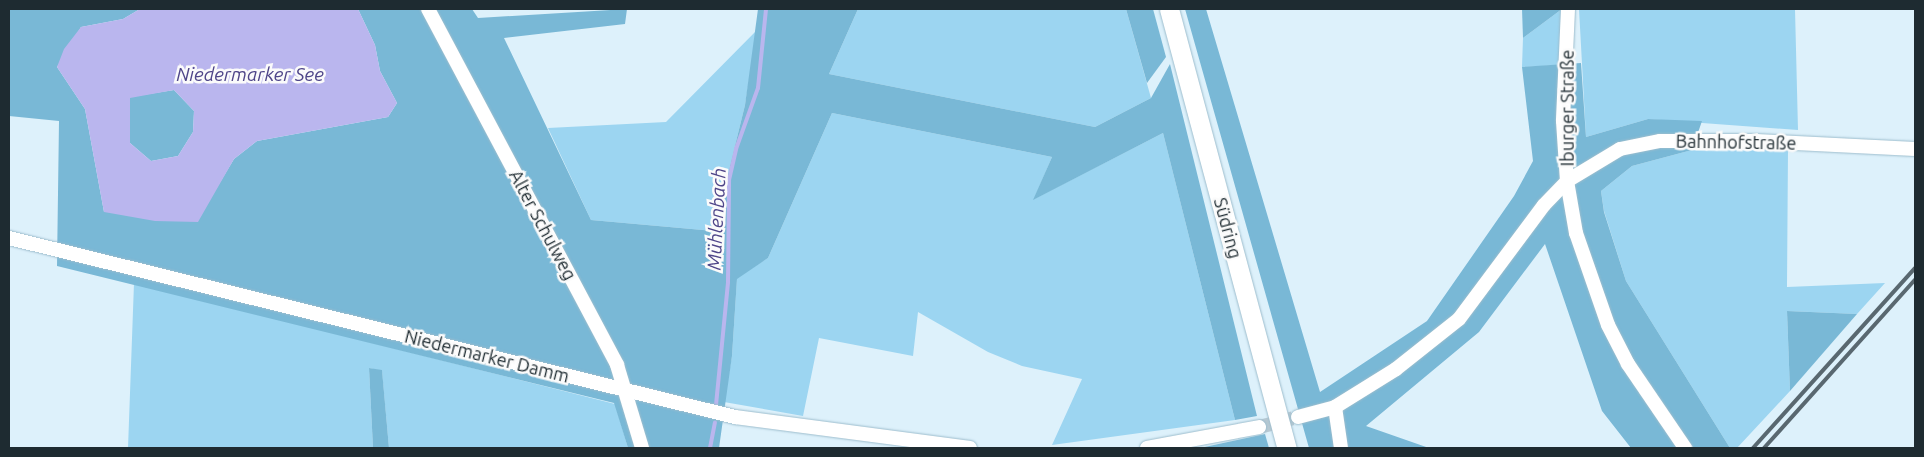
<!DOCTYPE html>
<meta charset="utf-8">
<style>
body{margin:0}
#map{position:relative;width:1924px;height:457px;overflow:hidden;background:#ddf1fb;font-family:Ubuntu,sans-serif}
div>[style]{position:absolute}
.green>*{inset:0;background:#9cd5f1}
.forest>*{inset:0;background:#79b8d6}
.water>*{inset:0;background:#bab6ee}
.stream>*{height:4px;margin:-2px;padding:0 2px;transform-origin:2px;border-radius:2px;background:#bab6ee}
.minor-tunnel>*{height:14px;margin-top:-7px;transform-origin:0;background:repeating-linear-gradient(90deg,#b7c9d3 0 14px,transparent 0 21px)}
.roads{filter:drop-shadow(0 0 1px #9dbdcd) drop-shadow(0 0 1px #9dbdcd)}
.minor>*{height:14px;margin:-7px;padding:0 7px;transform-origin:7px;border-radius:7px;background:#fff}
.secondary>*{height:19px;margin:-9.5px;padding:0 9.5px;transform-origin:9.5px;border-radius:9.5px;background:#fff}
.rail>*{height:4px;margin:-2px;padding:0 2px;transform-origin:2px;border-radius:2px;background:#596870}
span{translate:-50% -50%;white-space:nowrap;text-align:center;line-height:1.15;-webkit-text-stroke:5px #fbfbfb;paint-order:stroke}
.street-label{font-size:18px;color:#1e2b31}
.water-label{font-size:19px;color:#4f4689;font-style:italic}
.frame{position:absolute;inset:0;border:10px solid #1e2b31;pointer-events:none}
</style>
<div id="map">
<div class="green">
<i style="clip-path:polygon(858px 9px,1126px 9px,1151px 98px,1095px 127px,829px 74px)"></i>
<i style="clip-path:polygon(1562px 9px,1560px 65px,1522px 67px,1523px 38px)"></i>
<i style="clip-path:polygon(1579px 9px,1795px 9px,1798px 130px,1648px 119px,1586px 137px)"></i>
<i style="clip-path:polygon(757px 30px,745px 105px,714px 231px,591px 220px,548px 128px,666px 122px)"></i>
<i style="clip-path:polygon(832px 113px,1052px 157px,1034px 199px,1163px 133px,1235px 420px,1052px 445px,1082px 379px,1022px 366px,988px 352px,918px 312px,913px 356px,819px 338px,803px 416px,724px 402px,732px 356px,737px 278px,768px 258px)"></i>
<i style="clip-path:polygon(1692px 150px,1788px 150px,1787px 287px,1885px 283px,1857px 314px,1787px 311px,1790px 391px,1737px 448px,1730px 448px,1626px 281px,1604px 211px,1601px 191px,1632px 166px)"></i>
<i style="clip-path:polygon(134px 283px,615px 404px,628px 448px,389px 448px,382px 371px,369px 368px,373px 448px,128px 448px)"></i>
</div>
<div class="forest">
<i style="clip-path:polygon(9px 9px,140px 9px,123px 19px,81px 27px,57px 67px,85px 109px,104px 212px,219px 184px,234px 159px,257px 141px,388px 117px,397px 103px,380px 71px,375px 45px,358px 9px,472px 9px,478px 18px,627px 9px,625px 24px,504px 38px,591px 220px,714px 231px,745px 105px,758px 9px,858px 9px,829px 74px,1095px 127px,1151px 98px,1170px 64px,1257px 416px,1235px 420px,1163px 133px,1033px 200px,1052px 157px,832px 113px,768px 258px,737px 279px,732px 356px,719px 448px,628px 448px,614px 403px,57px 266px,59px 121px,9px 116px)"></i>
<i style="clip-path:polygon(1126px 9px,1153px 9px,1166px 57px,1147px 83px)"></i>
<i style="clip-path:polygon(1185px 9px,1206px 9px,1320px 392px,1427px 321px,1514px 196px,1533px 161px,1522px 67px,1581px 63px,1586px 137px,1648px 119px,1702px 121px,1692px 150px,1632px 166px,1601px 191px,1604px 212px,1626px 281px,1730px 448px,1631px 448px,1602px 411px,1545px 244px,1479px 332px,1366px 426px,1429px 448px,1309px 448px)"></i>
<i style="clip-path:polygon(1522px 9px,1562px 9px,1523px 38px)"></i>
<i style="clip-path:polygon(174px 90px,194px 111px,193px 132px,178px 156px,151px 161px,130px 143px,130px 97px)"></i>
<i style="clip-path:polygon(1787px 311px,1857px 314px,1790px 391px)"></i>
<i style="clip-path:polygon(369px 368px,382px 370px,389px 448px,373px 448px)"></i>
<i style="clip-path:polygon(1265px 434px,1269px 448px,1200px 448px)"></i>
</div>
<div class="water">
<i style="clip-path:polygon(evenodd,140px 9px,358px 9px,375px 45px,380px 71px,397px 103px,388px 117px,257px 141px,234px 159px,198px 222px,155px 221px,104px 212px,85px 109px,57px 67px,64px 49px,81px 27px,123px 19px,140px 9px,174px 90px,194px 111px,193px 132px,178px 156px,151px 161px,130px 143px,130px 98px,174px 90px)"></i>
</div>
<div class="stream">
<i style="left:716px;top:405px;width:124px;rotate:-84.4deg"></i>
<i style="left:728px;top:282px;width:102px;rotate:-89.4deg"></i>
<i style="left:729px;top:180px;width:32px;rotate:-77deg"></i>
<i style="left:736px;top:149px;width:65px;rotate:-70.2deg"></i>
<i style="left:758px;top:88px;width:79px;rotate:-84.2deg"></i>
<i style="left:710px;top:448px;width:26px;rotate:-79deg"></i>
</div>
<div class="minor-tunnel">
<i style="left:1259px;top:427px;width:40px;rotate:-14.4deg"></i>
</div>
<div class="roads">
<div class="minor">
<i style="left:428px;top:9px;width:403px;rotate:62deg"></i>
<i style="left:617px;top:365px;width:87px;rotate:73.2deg"></i>
<i style="left:1568px;top:9px;width:112px;rotate:92.6deg"></i>
<i style="left:1563px;top:121px;width:60px;rotate:86.2deg"></i>
<i style="left:1567px;top:181px;width:53px;rotate:80.2deg"></i>
<i style="left:1576px;top:233px;width:97px;rotate:70.8deg"></i>
<i style="left:1608px;top:325px;width:44px;rotate:62.9deg"></i>
<i style="left:1628px;top:364px;width:102px;rotate:55.8deg"></i>
<i style="left:9px;top:238px;width:748px;rotate:13.85deg"></i>
<i style="left:735px;top:417px;width:237px;rotate:7.5deg"></i>
<i style="left:1335px;top:407px;width:41px;rotate:81.7deg"></i>
<i style="left:1298px;top:417px;width:38px;rotate:-15deg"></i>
<i style="left:1335px;top:407px;width:72px;rotate:-31.9deg"></i>
<i style="left:1396px;top:369px;width:80px;rotate:-38.4deg"></i>
<i style="left:1459px;top:319px;width:142px;rotate:-53.3deg"></i>
<i style="left:1544px;top:205px;width:33px;rotate:-46deg"></i>
<i style="left:1567px;top:181px;width:62px;rotate:-31.1deg"></i>
<i style="left:1620px;top:149px;width:41px;rotate:-11.3deg"></i>
<i style="left:1660px;top:141px;width:96px"></i>
<i style="left:1756px;top:141px;width:159px;rotate:2.9deg"></i>
<i style="left:1147px;top:448px;width:114px;rotate:-10.6deg"></i>
</div>
<div class="secondary">
<i style="left:1169px;top:9px;width:455px;rotate:75deg"></i>
</div>
</div>
<div class="rail">
<i style="left:1753px;top:448px;width:242px;rotate:-48deg"></i>
<i style="left:1764px;top:448px;width:226px;rotate:-48.1deg"></i>
</div>
<div class="street-label">
<span style="left:1567px;top:108px;rotate:-90deg">Iburger Straße</span>
<span style="left:1736px;top:142px;rotate:1deg">Bahnhofstraße</span>
<span style="left:543px;top:225px;rotate:62deg">Alter Schulweg</span>
<span style="left:1228px;top:228px;rotate:75deg">Südring</span>
<span style="left:487px;top:356px;rotate:14deg">Niedermarker Damm</span>
</div>
<div class="water-label">
<span style="left:250px;top:75px">Niedermarker See</span>
<span style="left:717px;top:219px;rotate:-87deg">Mühlenbach</span>
</div>
<div class="frame"></div>
</div>
